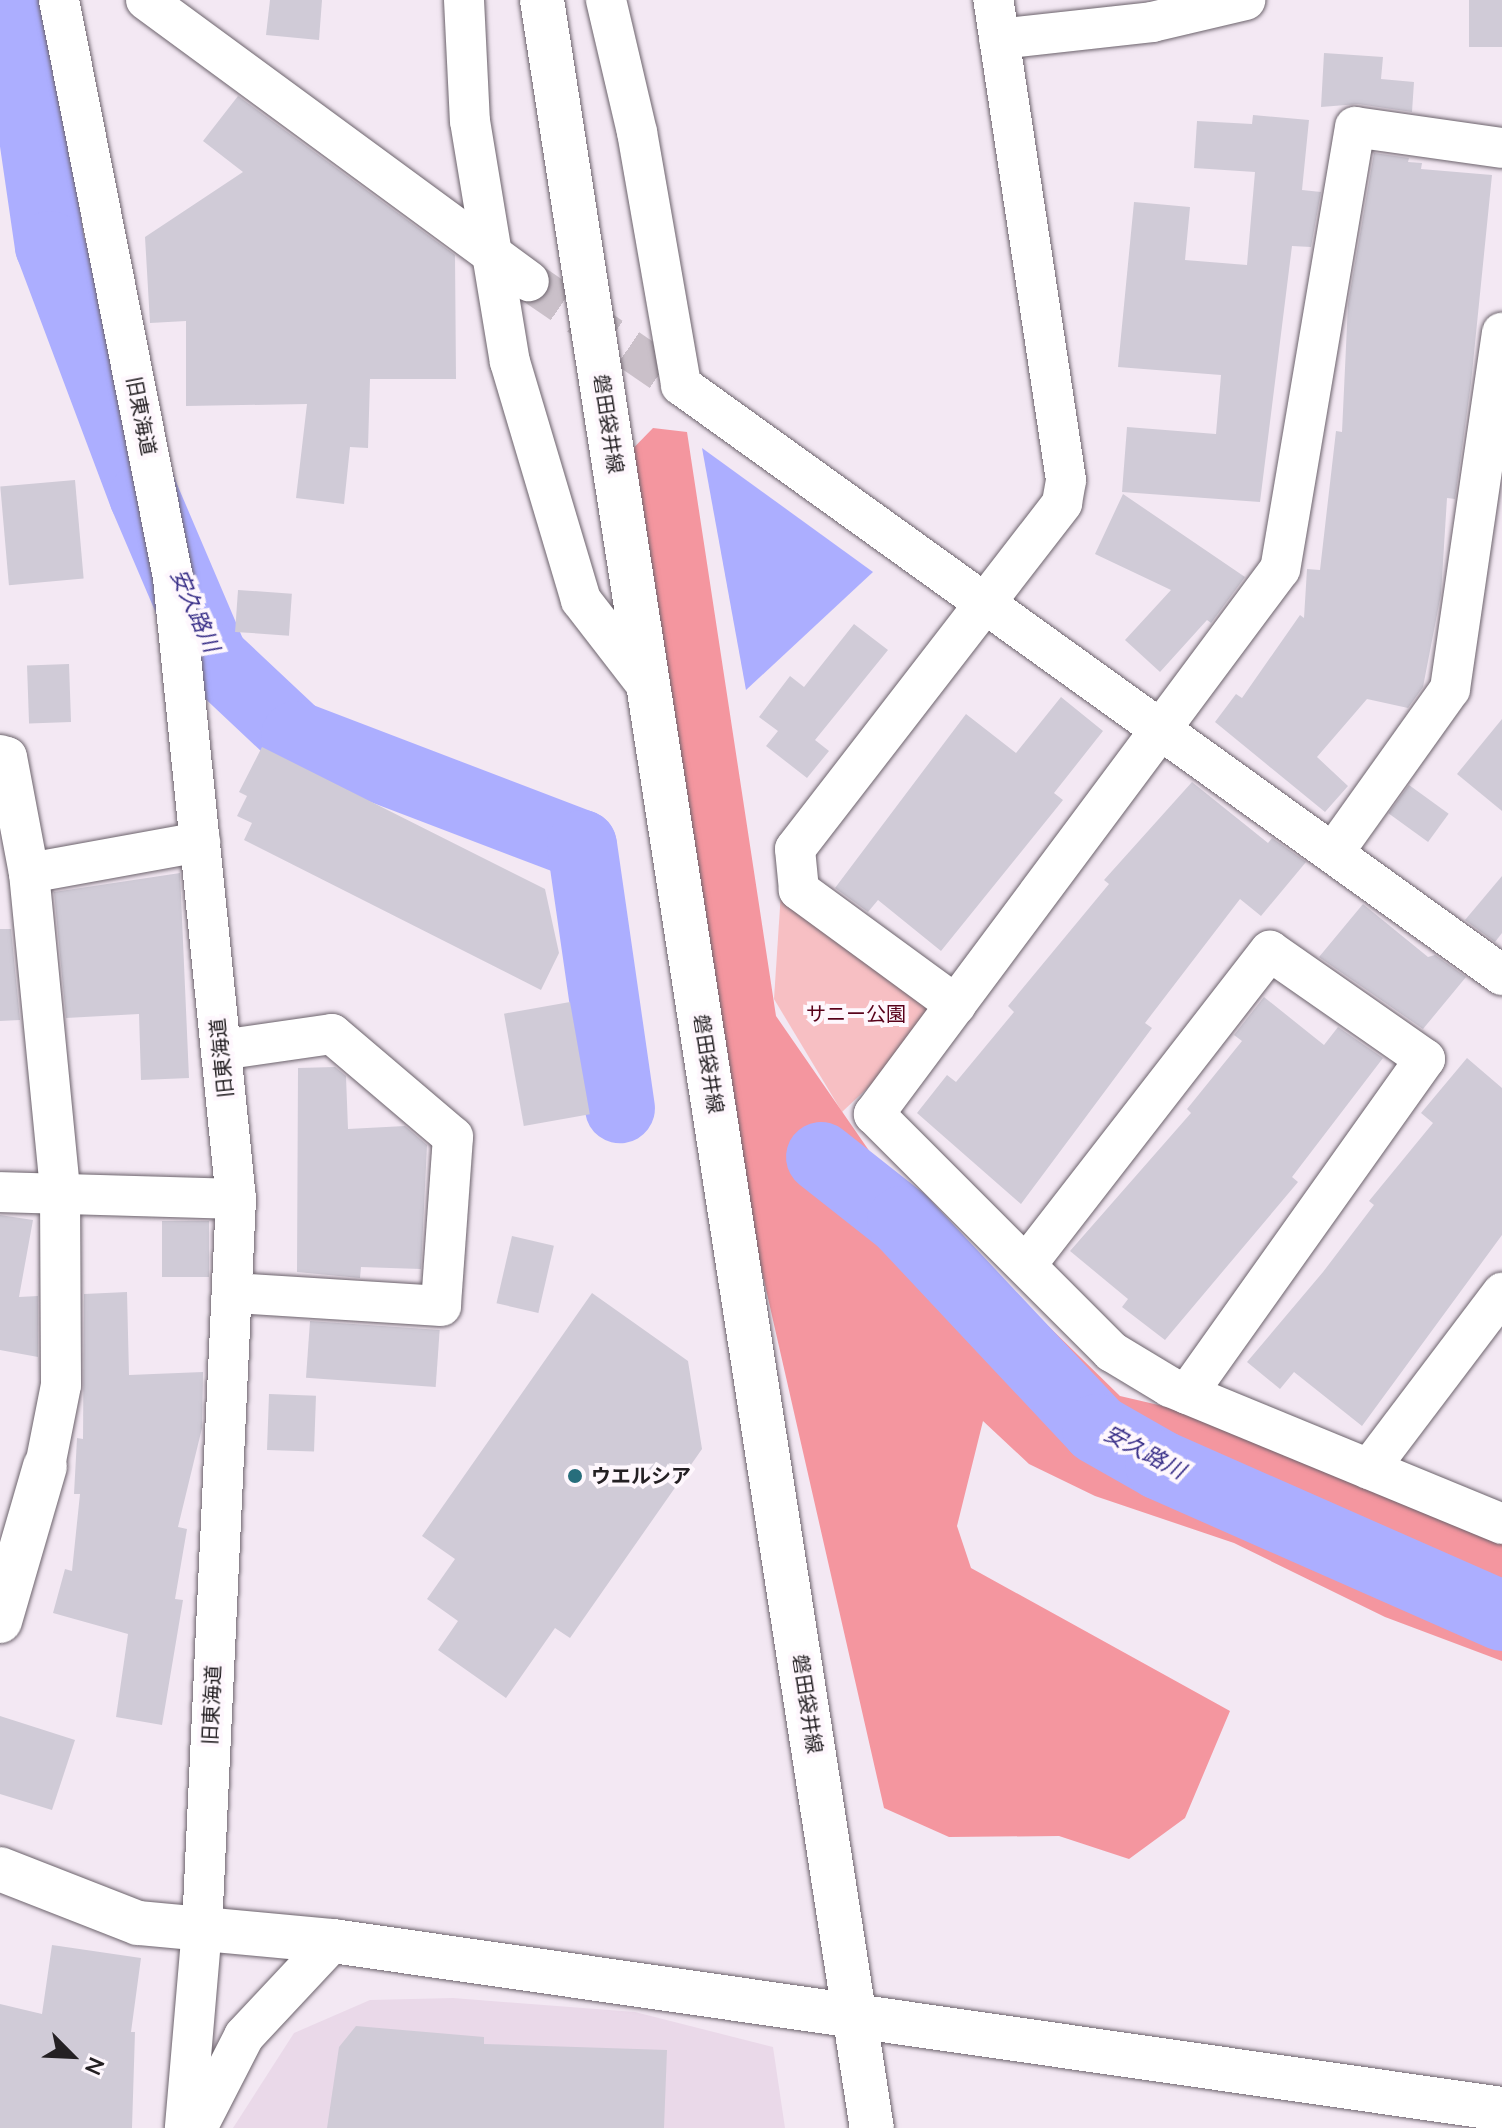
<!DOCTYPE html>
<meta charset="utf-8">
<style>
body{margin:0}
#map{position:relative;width:1502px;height:2128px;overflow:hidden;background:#f3e8f3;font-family:"Nunito Sans","Noto Sans JP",sans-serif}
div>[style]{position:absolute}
.built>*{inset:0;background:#ead9e9}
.green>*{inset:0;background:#f7bfc3}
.forest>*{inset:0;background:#f4969f}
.water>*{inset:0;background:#acaeff}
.river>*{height:70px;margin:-35px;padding:0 35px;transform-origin:35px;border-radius:35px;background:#acaeff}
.building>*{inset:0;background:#d0cbd7;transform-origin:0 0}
.minor-tunnel>*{height:40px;margin-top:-20px;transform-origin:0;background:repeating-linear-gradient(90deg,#cac0c9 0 40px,transparent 0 60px)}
.roads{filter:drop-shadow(0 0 2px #6c636c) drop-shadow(0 0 2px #6c636c)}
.minor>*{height:40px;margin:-20px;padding:0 20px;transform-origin:20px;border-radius:20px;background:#fff}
.tertiary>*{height:44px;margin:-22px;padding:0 22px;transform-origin:22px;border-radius:22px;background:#fff}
.secondary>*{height:44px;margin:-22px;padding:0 22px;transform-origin:22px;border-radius:22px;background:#fff}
.dots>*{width:22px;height:22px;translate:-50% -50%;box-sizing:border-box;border:4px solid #fef7fd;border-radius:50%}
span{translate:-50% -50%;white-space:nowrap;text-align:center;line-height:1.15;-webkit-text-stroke:8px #fef7fd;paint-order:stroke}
.street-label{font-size:20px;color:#242023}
.park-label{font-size:20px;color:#58021a}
.poi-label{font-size:20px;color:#242023;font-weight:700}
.left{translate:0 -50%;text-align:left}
.water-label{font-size:22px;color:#362c86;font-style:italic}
.north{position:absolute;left:32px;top:2016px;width:80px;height:80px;-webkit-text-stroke:6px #fef7fd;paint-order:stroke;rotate:114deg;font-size:22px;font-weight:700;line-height:32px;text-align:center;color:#242023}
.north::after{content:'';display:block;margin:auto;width:28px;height:36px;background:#242023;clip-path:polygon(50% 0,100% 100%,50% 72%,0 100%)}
</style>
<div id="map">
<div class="built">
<i style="clip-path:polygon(453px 1998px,635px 2012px,773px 2047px,785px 2128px,233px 2128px,294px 2033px,370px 2000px)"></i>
</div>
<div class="green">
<i style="clip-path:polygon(781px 892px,956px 1005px,842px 1112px,774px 999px)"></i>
</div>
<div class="forest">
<i style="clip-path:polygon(653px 428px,687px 432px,776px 1016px,870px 1152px,1120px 1396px,1287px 1435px,1502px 1525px,1502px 1661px,1385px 1617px,1234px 1543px,1095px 1496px,1029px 1464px,983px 1421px,957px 1526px,971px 1568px,1230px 1711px,1185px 1818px,1129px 1859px,1059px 1836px,949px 1837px,884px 1808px,692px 964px,615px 467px)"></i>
</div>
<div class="water">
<i style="clip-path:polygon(702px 448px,873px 572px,746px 690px)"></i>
</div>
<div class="river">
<i style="left:14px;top:0;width:249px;rotate:81.7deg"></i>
<i style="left:50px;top:246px;width:267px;rotate:69.4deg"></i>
<i style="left:144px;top:496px;width:176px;rotate:66.9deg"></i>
<i style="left:213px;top:658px;width:114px;rotate:43.2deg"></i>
<i style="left:296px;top:736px;width:306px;rotate:20.9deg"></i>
<i style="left:582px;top:845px;width:266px;rotate:81.8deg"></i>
<i style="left:821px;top:1157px;width:103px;rotate:38.3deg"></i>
<i style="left:902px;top:1221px;width:285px;rotate:46.8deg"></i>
<i style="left:1097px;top:1429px;width:73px;rotate:29.7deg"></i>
<i style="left:1160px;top:1465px;width:374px;rotate:23.8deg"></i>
</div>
<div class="building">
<i style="clip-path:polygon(270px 0,322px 0,319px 40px,266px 35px)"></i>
<i style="left:1469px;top:0;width:33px;height:47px"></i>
<i style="clip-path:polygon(1324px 53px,1383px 57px,1381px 79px,1414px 82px,1412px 112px,1358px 104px,1321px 107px)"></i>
<i style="clip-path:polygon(238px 96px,455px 255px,456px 379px,370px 379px,368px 448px,350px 447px,344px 504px,296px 498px,307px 404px,186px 406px,186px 321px,150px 323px,145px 237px,243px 172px,203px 141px)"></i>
<i style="clip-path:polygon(1253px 115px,1309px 120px,1302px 190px,1321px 192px,1311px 247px,1292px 246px,1260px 502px,1122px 492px,1127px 427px,1216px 434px,1221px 375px,1118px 367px,1134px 202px,1190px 207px,1185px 260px,1247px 265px,1255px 172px,1194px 168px,1197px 121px,1252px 124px)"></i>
<i style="clip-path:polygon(1374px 153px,1409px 158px,1408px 162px,1422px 163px,1421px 169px,1492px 175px,1471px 383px,1455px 499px,1447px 498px,1441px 594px,1423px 687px,1408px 708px,1367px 699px,1317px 757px,1348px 786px,1325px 812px,1215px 722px,1236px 694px,1242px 698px,1300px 615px,1304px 618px,1307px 569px,1320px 570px,1336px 431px,1342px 432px,1348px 304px)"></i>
<i style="left:75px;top:480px;width:99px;height:75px;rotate:85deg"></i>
<i style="clip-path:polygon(1123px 494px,1245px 577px,1211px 623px,1207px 620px,1160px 672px,1125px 640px,1171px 590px,1095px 554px)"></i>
<i style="left:238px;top:590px;width:54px;height:42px;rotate:4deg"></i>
<i style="clip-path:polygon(854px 624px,888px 650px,815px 740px,829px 751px,807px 778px,766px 746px,778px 731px,759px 717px,790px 676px,804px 687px)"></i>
<i style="left:69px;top:664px;width:58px;height:42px;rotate:88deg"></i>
<i style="clip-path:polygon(1061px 697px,1103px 731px,1054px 793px,1063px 800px,941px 951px,878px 900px,868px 912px,835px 888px,966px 714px,1016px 753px)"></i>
<i style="clip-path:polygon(1502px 719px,1502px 811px,1457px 774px)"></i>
<i style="clip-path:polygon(262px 747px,545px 889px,559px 953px,541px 990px,244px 840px,252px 823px,237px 816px,247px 796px,239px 792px)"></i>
<i style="clip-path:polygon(1192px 782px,1268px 843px,1272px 838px,1306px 862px,1261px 916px,1240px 899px,1145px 1023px,1152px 1028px,1021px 1204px,917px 1113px,947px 1075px,956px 1082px,1014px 1012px,1008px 1006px,1109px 884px,1104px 880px)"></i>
<i style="left:1409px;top:785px;width:49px;height:35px;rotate:36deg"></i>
<i style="clip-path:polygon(180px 873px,189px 1078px,141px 1080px,139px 1014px,66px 1018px,54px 892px)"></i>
<i style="clip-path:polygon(1502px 876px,1502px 933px,1495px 942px,1465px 920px)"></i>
<i style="clip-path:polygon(1363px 904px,1428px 957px,1435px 955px,1466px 977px,1423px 1029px,1319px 957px)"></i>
<i style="clip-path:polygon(0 929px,11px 929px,20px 1020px,0 1021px)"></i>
<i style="clip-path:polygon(1264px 997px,1324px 1045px,1338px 1027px,1383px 1058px,1292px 1177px,1298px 1182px,1165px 1340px,1122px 1307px,1128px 1299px,1070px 1251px,1191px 1113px,1187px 1109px,1242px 1041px,1234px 1035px)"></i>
<i style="left:570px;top:1002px;width:114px;height:67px;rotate:80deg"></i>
<i style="clip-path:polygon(1467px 1058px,1502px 1088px,1502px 1235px,1362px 1426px,1294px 1372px,1280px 1389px,1247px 1362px,1323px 1272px,1374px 1205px,1369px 1201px,1433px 1123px,1421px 1113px)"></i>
<i style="clip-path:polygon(335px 1067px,346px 1076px,348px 1129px,405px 1126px,427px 1145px,421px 1269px,361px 1267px,360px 1278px,297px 1272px,298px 1068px)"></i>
<i style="clip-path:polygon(0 1215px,33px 1220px,19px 1297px,38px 1296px,38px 1357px,0 1350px)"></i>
<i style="left:209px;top:1221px;width:56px;height:47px;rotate:90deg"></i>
<i style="left:512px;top:1236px;width:43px;height:69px;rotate:13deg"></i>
<i style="clip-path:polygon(127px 1292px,129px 1375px,203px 1372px,202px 1428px,178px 1527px,187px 1529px,175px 1599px,183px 1600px,162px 1725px,116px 1717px,128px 1634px,53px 1613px,65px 1569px,72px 1571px,80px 1494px,74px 1494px,77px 1438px,83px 1439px,84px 1294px)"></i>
<i style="clip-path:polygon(592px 1293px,688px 1361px,702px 1449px,570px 1638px,555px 1628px,506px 1698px,438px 1650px,458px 1621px,427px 1599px,455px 1559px,422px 1536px)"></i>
<i style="left:310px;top:1321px;width:130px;height:57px;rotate:4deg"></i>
<i style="left:269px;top:1394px;width:47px;height:56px;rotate:2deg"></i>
<i style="clip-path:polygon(0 1716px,75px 1740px,52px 1810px,0 1794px)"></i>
<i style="clip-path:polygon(52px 1945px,141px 1958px,131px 2032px,135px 2032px,132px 2128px,0 2128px,0 2004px,42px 2014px)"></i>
<i style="clip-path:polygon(356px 2026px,484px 2037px,484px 2044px,667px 2050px,664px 2128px,327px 2128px,339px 2047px)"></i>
</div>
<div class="minor-tunnel">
<i style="left:529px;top:281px;width:184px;rotate:34.4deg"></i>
</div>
<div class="roads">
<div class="minor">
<i style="left:59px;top:0;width:589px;rotate:78.84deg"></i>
<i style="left:173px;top:578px;width:624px;rotate:84.21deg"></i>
<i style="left:236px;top:1199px;width:730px;rotate:92.67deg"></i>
<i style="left:202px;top:1928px;width:201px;rotate:94.9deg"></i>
<i style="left:146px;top:0;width:475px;rotate:36.3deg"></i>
<i style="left:464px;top:0;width:121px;rotate:87.2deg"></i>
<i style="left:470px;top:121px;width:244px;rotate:80.6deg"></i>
<i style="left:510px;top:362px;width:248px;rotate:73.4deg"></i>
<i style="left:581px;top:600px;width:111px;rotate:52.3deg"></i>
<i style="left:606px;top:0;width:136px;rotate:76.8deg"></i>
<i style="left:637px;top:132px;width:257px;rotate:80.1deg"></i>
<i style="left:681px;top:385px;width:1011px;rotate:35.7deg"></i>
<i style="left:999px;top:39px;width:154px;rotate:-6.3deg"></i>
<i style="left:1152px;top:22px;width:96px;rotate:-13.3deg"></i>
<i style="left:1502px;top:148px;width:148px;rotate:-171.9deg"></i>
<i style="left:1355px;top:127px;width:448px;rotate:99.6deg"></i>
<i style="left:1280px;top:569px;width:680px;rotate:126.68deg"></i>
<i style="left:874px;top:1114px;width:337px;rotate:45deg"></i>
<i style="left:1112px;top:1352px;width:68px;rotate:31.1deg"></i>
<i style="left:1170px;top:1387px;width:359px;rotate:22.4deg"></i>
<i style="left:0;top:755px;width:7px;rotate:16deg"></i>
<i style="left:7px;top:757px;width:118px;rotate:79.3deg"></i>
<i style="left:29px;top:873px;width:321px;rotate:84.4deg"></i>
<i style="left:60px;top:1192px;width:193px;rotate:89.7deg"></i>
<i style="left:61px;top:1385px;width:83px;rotate:101.2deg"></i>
<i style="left:1333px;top:853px;width:201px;rotate:-54.5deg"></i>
<i style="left:1450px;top:689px;width:360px;rotate:-81.7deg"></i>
<i style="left:29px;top:873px;width:174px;rotate:-10.3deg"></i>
<i style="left:956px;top:1005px;width:195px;rotate:-143.8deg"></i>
<i style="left:799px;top:890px;width:41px;rotate:-95.6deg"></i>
<i style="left:795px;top:849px;width:437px;rotate:-52.3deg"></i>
<i style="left:1062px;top:503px;width:23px;rotate:-80deg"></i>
<i style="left:1066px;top:480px;width:486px;rotate:-98.6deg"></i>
<i style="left:221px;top:1050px;width:112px;rotate:-8.2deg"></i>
<i style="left:332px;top:1034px;width:159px;rotate:40.4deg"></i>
<i style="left:453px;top:1137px;width:169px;rotate:94.1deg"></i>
<i style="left:441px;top:1306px;width:209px;rotate:-176.4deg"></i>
<i style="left:0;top:1192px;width:236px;rotate:1.7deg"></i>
<i style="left:1026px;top:1265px;width:398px;rotate:-52.2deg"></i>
<i style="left:1270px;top:951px;width:189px;rotate:34.9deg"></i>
<i style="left:1425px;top:1059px;width:411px;rotate:125.4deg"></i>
<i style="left:1369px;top:1469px;width:221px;rotate:-52.9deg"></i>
<i style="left:197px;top:2128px;width:103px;rotate:-62.9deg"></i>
<i style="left:244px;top:2036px;width:130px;rotate:-46.9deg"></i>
</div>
<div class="tertiary">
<i style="left:0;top:1621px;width:161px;rotate:-73.8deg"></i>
<i style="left:0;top:1869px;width:148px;rotate:21.4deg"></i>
<i style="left:138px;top:1923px;width:196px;rotate:5.3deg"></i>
<i style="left:333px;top:1941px;width:1181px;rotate:8.18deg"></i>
</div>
<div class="secondary">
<i style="left:542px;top:0;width:2153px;rotate:81.19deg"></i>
</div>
</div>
<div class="dots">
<i style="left:575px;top:1476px;background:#276e7c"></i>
</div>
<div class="street-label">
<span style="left:141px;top:416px;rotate:79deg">旧東海道</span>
<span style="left:608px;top:424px;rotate:81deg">磐田袋井線</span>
<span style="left:222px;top:1058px;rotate:-96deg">旧東海道</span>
<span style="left:708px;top:1064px;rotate:81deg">磐田袋井線</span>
<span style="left:807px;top:1704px;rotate:81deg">磐田袋井線</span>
<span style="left:212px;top:1705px;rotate:-87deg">旧東海道</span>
</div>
<div class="park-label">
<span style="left:856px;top:1014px">サニー公園</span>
</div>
<div class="poi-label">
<span class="left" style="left:591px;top:1476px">ウエルシア</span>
</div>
<div class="water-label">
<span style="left:194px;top:611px;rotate:66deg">安久路川</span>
<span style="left:1144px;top:1453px;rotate:28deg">安久路川</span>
</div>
<div class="north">N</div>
</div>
